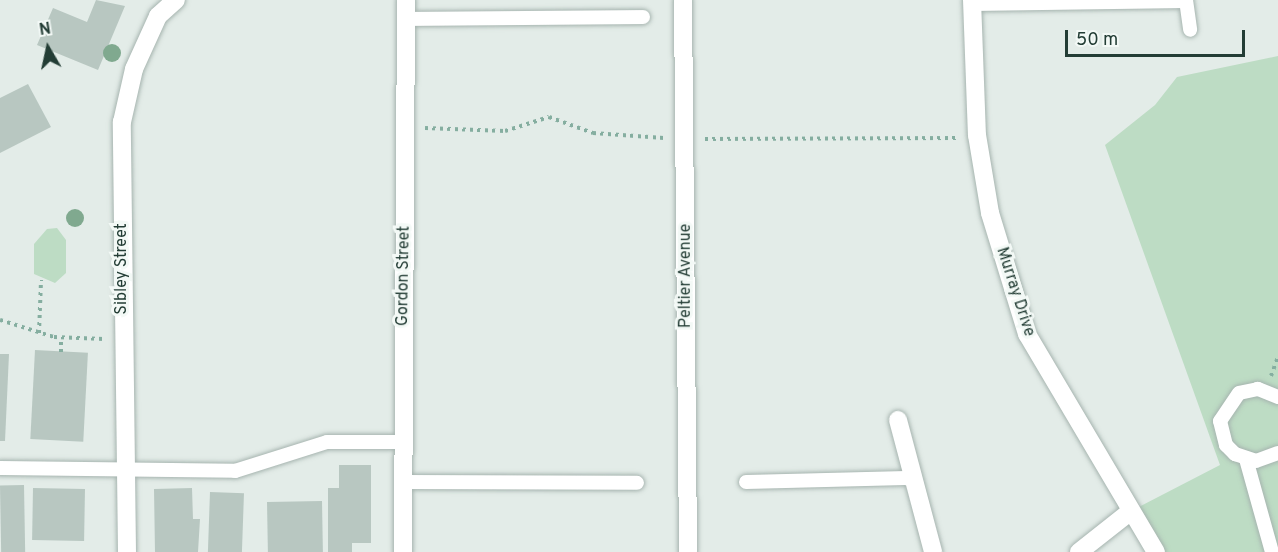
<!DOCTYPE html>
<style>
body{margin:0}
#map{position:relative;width:1278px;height:552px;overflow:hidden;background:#e3ece8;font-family:Overpass,sans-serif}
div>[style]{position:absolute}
.green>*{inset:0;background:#bddcc4}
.building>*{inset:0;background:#b8c7c1;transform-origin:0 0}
.path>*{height:4px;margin-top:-2px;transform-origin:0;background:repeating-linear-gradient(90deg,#85aea0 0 3px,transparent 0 7.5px)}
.roads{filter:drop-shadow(0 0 2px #a6b4af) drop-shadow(0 0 2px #a6b4af)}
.service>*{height:14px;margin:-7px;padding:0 7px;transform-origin:7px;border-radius:7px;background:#fff}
.minor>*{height:18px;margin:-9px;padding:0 9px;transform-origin:9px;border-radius:9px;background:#fff}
.trees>*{width:18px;height:18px;margin:-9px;border-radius:50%;background:#80a98f}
span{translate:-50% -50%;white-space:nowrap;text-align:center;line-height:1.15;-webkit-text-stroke:6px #f3f9f6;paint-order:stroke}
.street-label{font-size:16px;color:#233d35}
.north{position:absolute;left:18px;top:18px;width:60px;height:60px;-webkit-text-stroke:4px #f3f9f6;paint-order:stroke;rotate:351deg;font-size:16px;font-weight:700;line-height:24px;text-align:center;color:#233d35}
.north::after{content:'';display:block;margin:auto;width:21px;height:27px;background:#233d35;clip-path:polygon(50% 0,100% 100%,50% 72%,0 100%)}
.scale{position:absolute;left:1065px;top:30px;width:180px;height:27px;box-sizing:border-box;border:3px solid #233d35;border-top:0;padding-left:8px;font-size:18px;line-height:21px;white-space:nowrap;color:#233d35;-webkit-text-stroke:4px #f3f9f6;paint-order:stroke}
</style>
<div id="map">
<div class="green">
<i style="clip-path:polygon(1278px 56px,1278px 552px,1156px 552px,1131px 511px,1220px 465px,1105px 145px,1155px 105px,1177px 77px)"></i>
<i style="clip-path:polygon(57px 228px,66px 240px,66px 273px,55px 283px,34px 274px,34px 244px,47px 229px)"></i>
</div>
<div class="building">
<i style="clip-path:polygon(96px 0,125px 6px,98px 70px,37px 45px,53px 8px,87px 22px)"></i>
<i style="clip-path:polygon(28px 84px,51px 127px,0 153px,0 98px)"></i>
<i style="left:35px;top:350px;width:53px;height:89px;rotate:3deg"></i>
<i style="clip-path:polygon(0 354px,9px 354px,5px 441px,0 441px)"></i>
<i style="clip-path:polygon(339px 465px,371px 465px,371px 543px,352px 543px,352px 552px,328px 552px,328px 488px,339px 488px)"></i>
<i style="left:24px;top:485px;width:67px;height:24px;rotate:89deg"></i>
<i style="left:33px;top:488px;width:52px;height:52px;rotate:1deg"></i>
<i style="clip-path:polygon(192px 488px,193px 519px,200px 519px,198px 552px,155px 552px,154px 489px)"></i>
<i style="left:210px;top:492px;width:34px;height:60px;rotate:2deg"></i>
<i style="left:322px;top:501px;width:51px;height:55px;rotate:89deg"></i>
</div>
<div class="path">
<i style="left:425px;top:128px;width:80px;rotate:2.1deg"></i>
<i style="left:505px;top:131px;width:46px;rotate:-17.7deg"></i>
<i style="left:549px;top:117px;width:47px;rotate:20deg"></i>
<i style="left:593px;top:133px;width:71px;rotate:4deg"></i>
<i style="left:705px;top:139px;width:253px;rotate:-0.2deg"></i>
<i style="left:0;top:320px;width:57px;rotate:17.5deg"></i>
<i style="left:54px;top:337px;width:50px;rotate:2.3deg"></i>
<i style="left:39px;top:333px;width:53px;rotate:-87.8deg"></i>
<i style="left:61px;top:352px;width:14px;rotate:-90deg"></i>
<i style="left:1271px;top:376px;width:20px;rotate:-70deg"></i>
</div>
<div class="roads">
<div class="service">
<i style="left:1186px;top:0;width:30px;rotate:82deg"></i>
<i style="left:972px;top:4px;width:214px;rotate:-0.8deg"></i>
<i style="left:407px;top:19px;width:236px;rotate:-0.5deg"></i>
<i style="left:1278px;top:397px;width:22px;rotate:-158deg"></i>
<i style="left:1258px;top:389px;width:19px;rotate:168deg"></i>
<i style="left:1239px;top:393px;width:34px;rotate:124deg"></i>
<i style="left:1220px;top:421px;width:25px;rotate:76deg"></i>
<i style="left:1226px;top:445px;width:13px;rotate:45deg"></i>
<i style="left:1235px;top:454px;width:22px;rotate:18deg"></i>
<i style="left:1256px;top:461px;width:23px;rotate:-20deg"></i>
<i style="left:1246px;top:459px;width:97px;rotate:74.4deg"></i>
<i style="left:0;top:468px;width:235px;rotate:0.7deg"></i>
<i style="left:235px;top:471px;width:96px;rotate:-17.5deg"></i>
<i style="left:327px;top:442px;width:74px"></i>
<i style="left:402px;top:482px;width:235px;rotate:0.2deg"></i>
<i style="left:746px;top:482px;width:168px;rotate:-1.4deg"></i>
</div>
<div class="minor">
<i style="left:683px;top:0;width:552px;rotate:89.48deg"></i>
<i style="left:972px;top:0;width:135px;rotate:87.9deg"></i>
<i style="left:977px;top:135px;width:79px;rotate:80.5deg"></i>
<i style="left:990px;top:213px;width:127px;rotate:73deg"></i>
<i style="left:1027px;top:334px;width:253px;rotate:59.4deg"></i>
<i style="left:898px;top:420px;width:137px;rotate:75.1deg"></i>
<i style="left:127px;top:552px;width:430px;rotate:-90.7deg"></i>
<i style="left:122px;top:122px;width:54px;rotate:-77.2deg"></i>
<i style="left:134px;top:69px;width:58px;rotate:-65.6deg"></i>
<i style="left:158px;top:16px;width:24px;rotate:-42deg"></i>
<i style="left:403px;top:552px;width:552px;rotate:-89.69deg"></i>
<i style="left:1079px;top:552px;width:66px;rotate:-38.3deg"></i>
</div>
</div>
<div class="trees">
<i style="left:112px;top:53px"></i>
<i style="left:75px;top:218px"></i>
</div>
<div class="street-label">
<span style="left:122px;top:269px;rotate:-90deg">Sibley Street</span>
<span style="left:404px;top:276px;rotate:-89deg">Gordon Street</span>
<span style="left:686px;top:276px;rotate:-90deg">Peltier Avenue</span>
<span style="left:1015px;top:292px;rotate:72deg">Murray Drive</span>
</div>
<div class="north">N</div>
<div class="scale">50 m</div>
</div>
